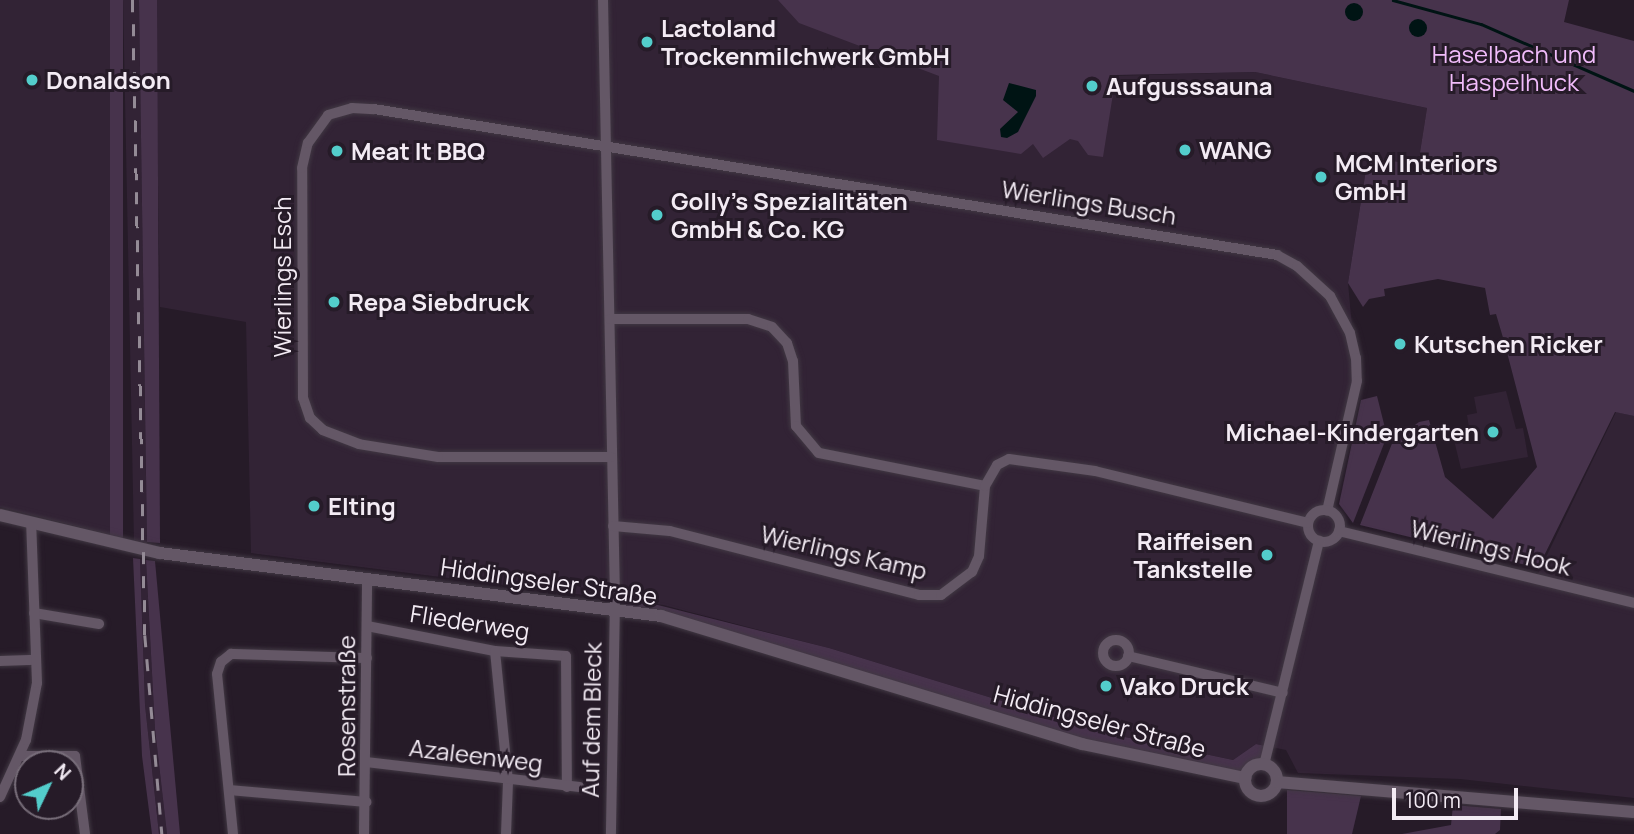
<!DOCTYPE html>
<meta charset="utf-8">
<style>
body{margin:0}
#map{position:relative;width:1634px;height:834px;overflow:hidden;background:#261b28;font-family:Manrope,sans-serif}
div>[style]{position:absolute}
.built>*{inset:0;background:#322335}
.green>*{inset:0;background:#47334c;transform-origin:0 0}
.water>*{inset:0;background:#001414}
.round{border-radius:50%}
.stream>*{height:2.5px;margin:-1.25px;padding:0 1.25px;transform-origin:1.25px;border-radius:1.25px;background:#001414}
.roads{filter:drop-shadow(0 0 2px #413843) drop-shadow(0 0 2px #413843)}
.minor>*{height:10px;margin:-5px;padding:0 5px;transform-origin:5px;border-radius:5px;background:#645766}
.minor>.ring{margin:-5px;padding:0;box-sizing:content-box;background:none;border:10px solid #645766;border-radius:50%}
.tertiary>*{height:12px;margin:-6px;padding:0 6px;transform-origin:6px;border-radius:6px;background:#645766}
.tertiary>.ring{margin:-6px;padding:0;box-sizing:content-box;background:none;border:12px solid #645766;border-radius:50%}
.rail>*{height:2.5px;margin-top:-1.25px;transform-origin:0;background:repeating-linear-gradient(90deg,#948b96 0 12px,transparent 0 24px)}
.dots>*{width:19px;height:19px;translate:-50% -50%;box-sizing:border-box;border:4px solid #261b28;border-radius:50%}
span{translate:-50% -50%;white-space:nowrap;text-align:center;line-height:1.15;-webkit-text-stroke:6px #261b28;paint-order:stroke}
.poi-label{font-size:24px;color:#f3ebf4;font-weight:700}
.left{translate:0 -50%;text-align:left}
.right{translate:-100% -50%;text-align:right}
.park-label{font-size:24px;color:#f1bcfb}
.street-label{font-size:24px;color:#f3ebf4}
.north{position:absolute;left:14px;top:750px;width:70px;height:70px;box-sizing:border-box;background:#261b28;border:2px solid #786e7a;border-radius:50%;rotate:46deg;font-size:19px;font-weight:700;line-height:28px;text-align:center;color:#f3ebf4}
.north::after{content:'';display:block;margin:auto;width:24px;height:32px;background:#53cdcb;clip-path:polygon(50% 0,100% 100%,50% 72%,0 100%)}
.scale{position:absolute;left:1392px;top:788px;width:126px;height:32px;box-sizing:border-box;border:4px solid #f3ebf4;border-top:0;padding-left:9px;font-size:21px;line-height:24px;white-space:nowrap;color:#f3ebf4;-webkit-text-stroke:5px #261b28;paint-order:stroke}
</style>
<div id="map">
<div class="built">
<i style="clip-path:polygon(0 0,110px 0,122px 538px,0 507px)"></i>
<i style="clip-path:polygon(123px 0,139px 0,147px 545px,134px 542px)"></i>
<i style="clip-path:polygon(155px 0,778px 0,993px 79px,1255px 72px,1427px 108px,1418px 165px,1368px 157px,1348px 283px,1357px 381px,1331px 513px,1339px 531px,1535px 580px,1616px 412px,1634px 416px,1634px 798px,1460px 779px,1298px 773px,1286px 750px,1256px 744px,1233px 760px,1106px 733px,829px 648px,663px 605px,251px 553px,246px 322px,160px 307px)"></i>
<i style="clip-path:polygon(1506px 391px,1516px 429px,1523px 428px,1528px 457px,1461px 469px,1454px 440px,1463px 436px,1462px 429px,1469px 428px,1467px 415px,1477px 413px,1474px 397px)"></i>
<i style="clip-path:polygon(140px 559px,146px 560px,155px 729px,167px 834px,159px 834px,145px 705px)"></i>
</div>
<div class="green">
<i style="left:110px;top:0;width:13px;height:540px"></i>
<i style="clip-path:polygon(139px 0,157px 0,160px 543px,147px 542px)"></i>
<i style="clip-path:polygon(778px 0,1569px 0,1564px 22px,1634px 41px,1634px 416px,1615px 412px,1538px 568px,1360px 525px,1393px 441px,1419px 422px,1429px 420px,1445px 477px,1493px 519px,1537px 467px,1504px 341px,1496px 314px,1490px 315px,1485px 288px,1438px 279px,1384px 289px,1385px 296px,1369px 299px,1363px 307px,1348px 283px,1368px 157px,1418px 165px,1427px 108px,1255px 72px,1116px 75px,1103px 157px,1088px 155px,1078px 141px,1070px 139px,1043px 158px,1033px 144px,1021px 154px,937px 140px,939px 76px,799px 23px)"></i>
<i style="clip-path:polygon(1377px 396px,1387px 436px,1353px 523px,1339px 504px,1361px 400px)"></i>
<i style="clip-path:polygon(133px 558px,140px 559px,145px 705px,159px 834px,152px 834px,142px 756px)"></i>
<i style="clip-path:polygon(146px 560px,155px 561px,180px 834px,167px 834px,155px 729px)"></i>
<i style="clip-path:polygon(642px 601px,829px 648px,1106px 733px,1233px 760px,1256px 744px,1270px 747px,1264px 765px,1247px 773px,1082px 744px,614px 607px)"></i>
<i style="clip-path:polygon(1287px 790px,1361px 796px,1352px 834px,1287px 834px)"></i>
<i style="clip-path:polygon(1453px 805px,1501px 809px,1500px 830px,1495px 834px,1402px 834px,1451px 825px)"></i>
</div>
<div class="water">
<i class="round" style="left:1345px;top:3px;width:18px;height:18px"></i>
<i class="round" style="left:1409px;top:19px;width:18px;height:18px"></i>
<i style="clip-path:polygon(1009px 83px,1036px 90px,1036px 96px,1018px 132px,1007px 138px,1001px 137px,1000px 129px,1018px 112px,1003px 100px)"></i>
</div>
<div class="stream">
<i style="left:1393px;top:0;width:91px;rotate:15.3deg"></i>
<i style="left:1481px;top:24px;width:167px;rotate:23.6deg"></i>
</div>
<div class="roads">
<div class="minor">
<i style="left:603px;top:0;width:600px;rotate:88.85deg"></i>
<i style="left:615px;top:600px;width:234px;rotate:91deg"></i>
<i style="left:610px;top:319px;width:138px"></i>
<i style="left:748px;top:319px;width:25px;rotate:18deg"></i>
<i style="left:772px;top:327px;width:22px;rotate:47deg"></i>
<i style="left:787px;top:343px;width:19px;rotate:72deg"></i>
<i style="left:793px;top:361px;width:65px;rotate:87.4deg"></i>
<i style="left:796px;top:426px;width:35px;rotate:50deg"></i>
<i style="left:819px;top:453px;width:169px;rotate:11.2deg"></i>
<i style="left:611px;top:457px;width:173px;rotate:180deg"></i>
<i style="left:438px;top:457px;width:80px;rotate:-170.7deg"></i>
<i style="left:359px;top:444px;width:39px;rotate:-159deg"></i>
<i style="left:323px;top:430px;width:18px;rotate:-137deg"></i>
<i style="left:310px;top:418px;width:21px;rotate:-109deg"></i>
<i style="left:303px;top:398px;width:230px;rotate:-90.2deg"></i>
<i style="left:302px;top:168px;width:26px;rotate:-77deg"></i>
<i style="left:308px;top:143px;width:34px;rotate:-54deg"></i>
<i style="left:328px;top:115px;width:25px;rotate:-16deg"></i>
<i style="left:352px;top:108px;width:22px;rotate:3deg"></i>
<i style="left:374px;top:109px;width:915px;rotate:9.18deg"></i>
<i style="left:1277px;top:255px;width:23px;rotate:29deg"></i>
<i style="left:1297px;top:266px;width:45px;rotate:42.3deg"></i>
<i style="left:1330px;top:296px;width:42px;rotate:61.6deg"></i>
<i style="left:1350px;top:333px;width:26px;rotate:77deg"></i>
<i style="left:1356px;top:358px;width:23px;rotate:88deg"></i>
<i style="left:1357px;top:381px;width:133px;rotate:103deg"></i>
<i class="ring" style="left:1308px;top:510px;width:22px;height:22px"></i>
<i style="left:613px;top:526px;width:57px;rotate:5deg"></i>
<i style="left:670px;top:531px;width:257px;rotate:14.4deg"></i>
<i style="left:919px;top:595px;width:22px"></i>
<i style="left:941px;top:595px;width:39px;rotate:-37deg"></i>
<i style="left:972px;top:572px;width:17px;rotate:-66deg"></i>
<i style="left:979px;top:556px;width:70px;rotate:-85.1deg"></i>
<i style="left:985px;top:486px;width:24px;rotate:-60deg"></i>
<i style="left:997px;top:465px;width:13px;rotate:-27deg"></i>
<i style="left:1009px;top:459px;width:87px;rotate:7.9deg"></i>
<i style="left:1095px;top:471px;width:219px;rotate:13.7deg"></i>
<i style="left:1339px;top:531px;width:304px;rotate:13.7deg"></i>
<i style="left:34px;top:613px;width:66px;rotate:9.6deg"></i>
<i style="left:367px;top:626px;width:130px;rotate:11.1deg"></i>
<i style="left:495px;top:651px;width:71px;rotate:4deg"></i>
<i style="left:566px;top:656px;width:131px;rotate:89.6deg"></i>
<i class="ring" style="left:1103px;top:640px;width:16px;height:16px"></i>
<i style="left:495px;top:651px;width:132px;rotate:84.3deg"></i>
<i style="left:508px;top:782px;width:52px;rotate:92.2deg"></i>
<i style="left:1128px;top:656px;width:159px;rotate:13.4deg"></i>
<i style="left:0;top:661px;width:36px;rotate:-2deg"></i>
<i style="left:20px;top:756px;width:55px"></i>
<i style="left:75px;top:756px;width:79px;rotate:82.7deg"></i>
<i style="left:366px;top:762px;width:215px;rotate:6.7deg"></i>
<i style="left:1264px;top:765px;width:231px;rotate:-76.2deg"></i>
<i style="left:229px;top:790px;width:138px;rotate:5deg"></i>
<i style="left:0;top:797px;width:63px;rotate:-65.5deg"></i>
<i style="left:26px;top:740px;width:58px;rotate:-79.1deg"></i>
<i style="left:37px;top:683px;width:160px;rotate:-92.1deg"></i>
<i style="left:233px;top:834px;width:161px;rotate:-95.7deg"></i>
<i style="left:217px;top:674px;width:13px;rotate:-72deg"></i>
<i style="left:221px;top:662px;width:13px;rotate:-39deg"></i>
<i style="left:231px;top:654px;width:136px;rotate:1.7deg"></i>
<i style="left:364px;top:834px;width:255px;rotate:-89.3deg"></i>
</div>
<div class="tertiary">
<i style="left:0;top:515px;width:164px;rotate:13.4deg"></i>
<i style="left:160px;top:553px;width:505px;rotate:7.17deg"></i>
<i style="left:661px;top:616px;width:440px;rotate:16.9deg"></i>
<i style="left:1082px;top:744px;width:167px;rotate:11.8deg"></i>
<i class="ring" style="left:1245px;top:764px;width:20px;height:20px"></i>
<i style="left:1277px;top:782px;width:358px;rotate:4.8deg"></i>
</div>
</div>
<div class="rail">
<i style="left:133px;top:0;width:635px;rotate:88.92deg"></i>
<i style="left:145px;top:635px;width:200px;rotate:85.1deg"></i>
</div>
<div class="dots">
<i style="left:647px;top:42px;background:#53cdcb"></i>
<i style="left:32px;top:80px;background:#53cdcb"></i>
<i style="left:1092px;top:86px;background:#53cdcb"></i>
<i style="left:1185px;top:150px;background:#53cdcb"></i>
<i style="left:337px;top:151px;background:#53cdcb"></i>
<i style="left:1321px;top:177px;background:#53cdcb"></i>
<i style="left:657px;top:215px;background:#53cdcb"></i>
<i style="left:334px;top:302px;background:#53cdcb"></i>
<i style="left:1400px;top:344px;background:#53cdcb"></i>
<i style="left:1493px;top:432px;background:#53cdcb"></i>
<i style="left:314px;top:506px;background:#53cdcb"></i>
<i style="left:1267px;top:555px;background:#53cdcb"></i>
<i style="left:1106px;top:686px;background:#53cdcb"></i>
</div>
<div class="poi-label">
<span class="left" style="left:661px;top:42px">Lactoland<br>Trockenmilchwerk GmbH</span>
<span class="left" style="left:46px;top:80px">Donaldson</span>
<span class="left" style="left:1106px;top:86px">Aufgusssauna</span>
<span class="left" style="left:1199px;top:150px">WANG</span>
<span class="left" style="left:351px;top:151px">Meat It BBQ</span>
<span class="left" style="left:1335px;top:177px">MCM Interiors<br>GmbH</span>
<span class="left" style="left:671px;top:215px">Golly's Spezialitäten<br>GmbH &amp; Co. KG</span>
<span class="left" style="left:348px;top:302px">Repa Siebdruck</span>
<span class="left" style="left:1414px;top:344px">Kutschen Ricker</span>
<span class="right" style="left:1479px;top:432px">Michael-Kindergarten</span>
<span class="left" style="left:328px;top:506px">Elting</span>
<span class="right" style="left:1253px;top:555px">Raiffeisen<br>Tankstelle</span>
<span class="left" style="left:1120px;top:686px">Vako Druck</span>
</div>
<div class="park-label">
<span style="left:1514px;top:68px">Haselbach und<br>Haspelhuck</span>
</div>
<div class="street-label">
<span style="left:1089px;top:202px;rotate:9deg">Wierlings Busch</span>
<span style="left:282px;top:277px;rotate:-90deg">Wierlings Esch</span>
<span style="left:1491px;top:547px;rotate:14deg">Wierlings Hook</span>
<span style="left:844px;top:552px;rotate:13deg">Wierlings Kamp</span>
<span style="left:549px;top:581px;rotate:8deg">Hiddingseler Straße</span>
<span style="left:470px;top:622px;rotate:9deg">Fliederweg</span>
<span style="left:346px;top:706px;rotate:-90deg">Rosenstraße</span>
<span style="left:591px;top:720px;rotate:-89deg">Auf dem Bleck</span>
<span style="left:1100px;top:721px;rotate:15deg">Hiddingseler Straße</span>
<span style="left:476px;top:755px;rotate:7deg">Azaleenweg</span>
</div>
<div class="north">N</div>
<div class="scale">100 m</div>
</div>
